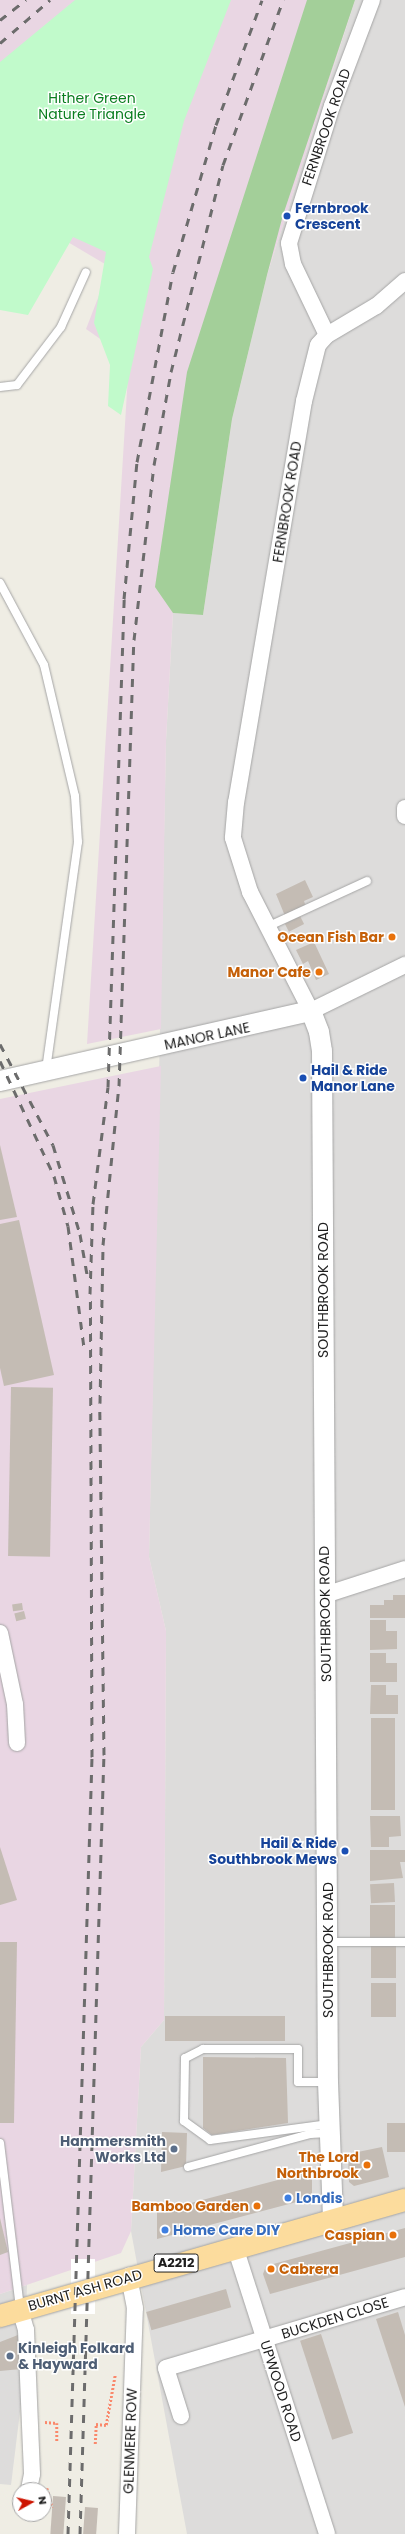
<!DOCTYPE html>
<style>
body{margin:0}
#map{position:relative;width:405px;height:2534px;overflow:hidden;background:#efede4;font-family:Poppins,sans-serif}
div>[style]{position:absolute}
.residential>*{inset:0;background:#dddcdb}
.industrial>*{inset:0;background:#e9d6e3}
.forest>*{inset:0;background:#a3cf99}
.park>*{inset:0;background:#c1facb}
.pier>*{inset:0;background:#fff;transform-origin:0 0}
.building>*{inset:0;background:#c4bcb4;transform-origin:0 0}
.path>*{height:2.5px;margin-top:-1.25px;transform-origin:0;background:repeating-linear-gradient(90deg,#fa886b 0 2px,transparent 0 4px)}
.roads{filter:drop-shadow(0 0 1px #a5a5a5) drop-shadow(0 0 1px #a5a5a5)}
.service>*{height:8px;margin:-4px;padding:0 4px;transform-origin:4px;border-radius:4px;background:#fff}
.minor>*{height:16px;margin:-8px;padding:0 8px;transform-origin:8px;border-radius:8px;background:#fff}
.tertiary>*{height:20px;margin:-10px;padding:0 10px;transform-origin:10px;border-radius:10px;background:#fff}
.primary>*{height:22px;margin:-11px;padding:0 11px;transform-origin:11px;border-radius:11px;background:#fcdc9d}
.rail>*{height:3px;margin-top:-1.5px;transform-origin:0;background:repeating-linear-gradient(90deg,#6c6c6c 0 8px,transparent 0 16px)}
.dots>*{width:11px;height:11px;translate:-50% -50%;box-sizing:border-box;border:2px solid #fff;border-radius:50%}
span{translate:-50% -50%;white-space:nowrap;text-align:center;line-height:1.15;-webkit-text-stroke:3px #fff;paint-order:stroke}
.shield-label span{padding:1px 3px;background:#fff;border:1px solid;border-radius:3px;-webkit-text-stroke-width:0}
.shield-label{font-size:13px;color:#1e1e1e;font-weight:700}
.park-label{font-size:14px;color:#0b7e20}
.street-label{font-size:14px;color:#1e1e1e}
.transit-label{font-size:14px;color:#164399;font-weight:700}
.left{translate:0 -50%;text-align:left}
.right{translate:-100% -50%;text-align:right}
.food-label{font-size:14px;color:#c56008;font-weight:700}
.service-label{font-size:14px;color:#4e5e75;font-weight:700}
.shop-label{font-size:14px;color:#366cbe;font-weight:700}
.north{position:absolute;left:12px;top:2482px;width:40px;height:40px;box-sizing:border-box;background:#fff;border:1px solid #a5a5a5;border-radius:50%;rotate:82deg;font-size:11px;font-weight:700;line-height:16px;text-align:center;color:#1e1e1e}
.north::after{content:'';display:block;margin:auto;width:14px;height:18px;background:#cd1400;clip-path:polygon(50% 0,100% 100%,50% 72%,0 100%)}
</style>
<div id="map">
<div class="residential">
<i style="clip-path:polygon(355px 0,405px 0,405px 2534px,187px 2534px,131px 2231px,141px 2047px,164px 2020px,166px 1631px,149px 1557px,166px 741px,173px 613px,203px 615px,232px 419px,267px 275px)"></i>
<i style="clip-path:polygon(27px 2285px,24px 2379px,11px 2485px,0 2484px,0 2294px)"></i>
</div>
<div class="industrial">
<i style="clip-path:polygon(0 0,355px 0,267px 275px,232px 419px,203px 615px,173px 613px,166px 741px,161px 1029px,87px 1044px,129px 359px,86px 329px,110px 267px,61px 238px,0 301px)"></i>
<i style="clip-path:polygon(161px 1066px,149px 1557px,166px 1631px,164px 2020px,141px 2047px,131px 2231px,121px 2253px,0 2294px,0 1099px)"></i>
</div>
<div class="forest">
<i style="clip-path:polygon(307px 0,355px 0,283px 215px,267px 275px,232px 419px,203px 615px,173px 613px,155px 587px,187px 372px)"></i>
</div>
<div class="park">
<i style="clip-path:polygon(75px 0,231px 0,184px 121px,149px 257px,153px 269px,121px 415px,108px 406px,110px 365px,94px 323px,106px 252px,73px 237px,28px 315px,0 310px,0 62px)"></i>
</div>
<div class="pier">
<i style="left:71px;top:2259px;width:24px;height:55px"></i>
</div>
<div class="building">
<i style="clip-path:polygon(305px 880px,313px 897px,304px 901px,306px 907px,285px 916px,276px 894px)"></i>
<i style="left:300px;top:916px;width:9px;height:17px;rotate:63deg"></i>
<i style="clip-path:polygon(314px 942px,329px 974px,316px 980px,308px 961px,303px 964px,296px 950px)"></i>
<i style="clip-path:polygon(0 1145px,17px 1217px,0 1220px)"></i>
<i style="clip-path:polygon(19px 1220px,54px 1375px,4px 1386px,0 1368px,0 1224px)"></i>
<i style="left:11px;top:1387px;width:42px;height:169px;rotate:1deg"></i>
<i style="clip-path:polygon(393px 1595px,405px 1595px,405px 1618px,370px 1618px,370px 1605px,384px 1605px,384px 1600px,393px 1600px)"></i>
<i style="left:22px;top:1603px;width:7px;height:10px;rotate:82deg"></i>
<i style="left:24px;top:1611px;width:8px;height:10px;rotate:76deg"></i>
<i style="clip-path:polygon(370px 1620px,386px 1620px,386px 1631px,397px 1631px,397px 1649px,370px 1650px)"></i>
<i style="clip-path:polygon(370px 1653px,386px 1653px,386px 1663px,397px 1663px,397px 1682px,370px 1682px)"></i>
<i style="clip-path:polygon(371px 1685px,386px 1685px,386px 1695px,398px 1695px,398px 1714px,370px 1714px)"></i>
<i style="left:371px;top:1718px;width:24px;height:92px"></i>
<i style="clip-path:polygon(370px 1816px,400px 1816px,401px 1836px,389px 1837px,389px 1847px,371px 1847px)"></i>
<i style="clip-path:polygon(0 1847px,17px 1900px,0 1905px)"></i>
<i style="clip-path:polygon(370px 1850px,405px 1850px,405px 1862px,400px 1862px,403px 1878px,370px 1881px)"></i>
<i style="left:394px;top:1883px;width:19px;height:24px;rotate:87deg"></i>
<i style="left:370px;top:1905px;width:25px;height:33px"></i>
<i style="clip-path:polygon(0 1942px,17px 1942px,14px 2123px,0 2123px)"></i>
<i style="left:371px;top:1945px;width:25px;height:33px"></i>
<i style="left:371px;top:1983px;width:25px;height:34px"></i>
<i style="left:165px;top:2016px;width:120px;height:25px"></i>
<i style="clip-path:polygon(203px 2057px,286px 2058px,288px 2123px,212px 2135px,203px 2128px)"></i>
<i style="left:405px;top:2123px;width:29px;height:18px;rotate:90deg"></i>
<i style="clip-path:polygon(162px 2132px,187px 2133px,186px 2166px,161px 2172px)"></i>
<i style="clip-path:polygon(382px 2147px,389px 2177px,354px 2186px,349px 2182px,348px 2154px)"></i>
<i style="clip-path:polygon(312px 2171px,312px 2194px,308px 2199px,157px 2239px,157px 2212px)"></i>
<i style="clip-path:polygon(0 2218px,8px 2252px,0 2255px)"></i>
<i style="clip-path:polygon(405px 2228px,405px 2257px,270px 2294px,263px 2274px,266px 2266px)"></i>
<i style="left:226px;top:2289px;width:19px;height:83px;rotate:74deg"></i>
<i style="clip-path:polygon(398px 2312px,405px 2335px,405px 2407px,376px 2319px)"></i>
<i style="left:321px;top:2334px;width:104px;height:22px;rotate:72deg"></i>
<i style="clip-path:polygon(18px 2335px,21px 2369px,0 2371px,0 2342px)"></i>
<i style="left:53px;top:2496px;width:13px;height:38px;rotate:4deg"></i>
<i style="left:85px;top:2507px;width:13px;height:27px;rotate:4deg"></i>
</div>
<div class="path">
<i style="left:45px;top:2422px;width:12px;rotate:5deg"></i>
<i style="left:57px;top:2423px;width:19px;rotate:90deg"></i>
<i style="left:95px;top:2444px;width:20px;rotate:-87deg"></i>
<i style="left:96px;top:2424px;width:10px;rotate:6deg"></i>
<i style="left:106px;top:2425px;width:51px;rotate:-79.8deg"></i>
<i style="left:47px;top:2488px;width:20px;rotate:75deg"></i>
</div>
<div class="roads">
<div class="service">
<i style="left:0;top:387px;width:17px;rotate:-7deg"></i>
<i style="left:17px;top:385px;width:73px;rotate:-52.8deg"></i>
<i style="left:61px;top:327px;width:60px;rotate:-65.6deg"></i>
<i style="left:0;top:583px;width:93px;rotate:61.8deg"></i>
<i style="left:44px;top:665px;width:135px;rotate:76.7deg"></i>
<i style="left:75px;top:796px;width:46px;rotate:86.3deg"></i>
<i style="left:78px;top:842px;width:231px;rotate:98deg"></i>
<i style="left:267px;top:927px;width:110px;rotate:-24.7deg"></i>
<i style="left:328px;top:1942px;width:77px"></i>
<i style="left:328px;top:2082px;width:30px;rotate:180deg"></i>
<i style="left:298px;top:2082px;width:33px;rotate:-90deg"></i>
<i style="left:298px;top:2049px;width:95px;rotate:180deg"></i>
<i style="left:203px;top:2049px;width:20px;rotate:153deg"></i>
<i style="left:185px;top:2058px;width:63px;rotate:90.9deg"></i>
<i style="left:184px;top:2121px;width:32px;rotate:36deg"></i>
<i style="left:210px;top:2140px;width:120px;rotate:-7.7deg"></i>
<i style="left:0;top:2143px;width:167px;rotate:83.1deg"></i>
<i style="left:188px;top:2167px;width:126px;rotate:-15.1deg"></i>
<i style="left:310px;top:2134px;width:19px;rotate:-3deg"></i>
</div>
<div class="minor">
<i style="left:405px;top:281px;width:38px;rotate:139deg"></i>
<i style="left:376px;top:306px;width:57px;rotate:149.4deg"></i>
<i style="left:327px;top:335px;width:13px;rotate:132deg"></i>
<i style="left:318px;top:345px;width:58px;rotate:104deg"></i>
<i style="left:304px;top:401px;width:407px;rotate:99.6deg"></i>
<i style="left:236px;top:802px;width:36px;rotate:95deg"></i>
<i style="left:233px;top:838px;width:57px;rotate:72.5deg"></i>
<i style="left:250px;top:892px;width:134px;rotate:62.9deg"></i>
<i style="left:311px;top:1011px;width:105px;rotate:-26.1deg"></i>
<i style="left:327px;top:335px;width:79px;rotate:-115.6deg"></i>
<i style="left:293px;top:264px;width:21px;rotate:-101deg"></i>
<i style="left:289px;top:243px;width:144px;rotate:-72.6deg"></i>
<i style="left:332px;top:106px;width:113px;rotate:-69.3deg"></i>
<i style="left:405px;top:808px;width:8px;rotate:90deg"></i>
<i style="left:325px;top:1595px;width:84px;rotate:-18deg"></i>
<i style="left:0;top:1633px;width:73px;rotate:78.1deg"></i>
<i style="left:15px;top:1704px;width:39px;rotate:87deg"></i>
<i style="left:235px;top:2247px;width:301px;rotate:72.2deg"></i>
<i style="left:20px;top:2309px;width:22px;rotate:74deg"></i>
<i style="left:26px;top:2330px;width:144px;rotate:87.6deg"></i>
<i style="left:32px;top:2474px;width:16px;rotate:101deg"></i>
<i style="left:181px;top:2416px;width:50px;rotate:-107.4deg"></i>
<i style="left:166px;top:2368px;width:249px;rotate:-16.5deg"></i>
<i style="left:127px;top:2534px;width:226px;rotate:-88deg"></i>
<i style="left:135px;top:2308px;width:33px;rotate:-101deg"></i>
</div>
<div class="tertiary">
<i style="left:0;top:1081px;width:319px;rotate:-12.7deg"></i>
<i style="left:311px;top:1011px;width:22px;rotate:69deg"></i>
<i style="left:319px;top:1032px;width:19px;rotate:81deg"></i>
<i style="left:322px;top:1051px;width:1031px;rotate:89.67deg"></i>
<i style="left:328px;top:2082px;width:138px;rotate:87.9deg"></i>
</div>
<div class="primary">
<i style="left:0;top:2316px;width:421px;rotate:-16deg"></i>
</div>
</div>
<div class="rail">
<i style="left:0;top:20px;width:33px;rotate:-38deg"></i>
<i style="left:0;top:43px;width:66px;rotate:-40.7deg"></i>
<i style="left:0;top:1044px;width:114px;rotate:62.3deg"></i>
<i style="left:53px;top:1145px;width:93px;rotate:73.1deg"></i>
<i style="left:80px;top:1234px;width:41px;rotate:80.1deg"></i>
<i style="left:0;top:1061px;width:127px;rotate:64.8deg"></i>
<i style="left:54px;top:1176px;width:52px;rotate:74.4deg"></i>
<i style="left:68px;top:1226px;width:122px;rotate:82.5deg"></i>
<i style="left:68px;top:2534px;width:777px;rotate:-88.23deg"></i>
<i style="left:92px;top:1757px;width:463px;rotate:-90.2deg"></i>
<i style="left:90px;top:1294px;width:90px;rotate:-88.1deg"></i>
<i style="left:93px;top:1204px;width:118px;rotate:-82.7deg"></i>
<i style="left:108px;top:1087px;width:488px;rotate:-88.1deg"></i>
<i style="left:124px;top:599px;width:138px;rotate:-84.6deg"></i>
<i style="left:137px;top:462px;width:193px;rotate:-79.3deg"></i>
<i style="left:173px;top:272px;width:153px;rotate:-73.7deg"></i>
<i style="left:216px;top:125px;width:133px;rotate:-69.8deg"></i>
<i style="left:80px;top:2534px;width:779px;rotate:-88.24deg"></i>
<i style="left:104px;top:1755px;width:352px;rotate:-90.7deg"></i>
<i style="left:100px;top:1403px;width:158px;rotate:-88.9deg"></i>
<i style="left:103px;top:1245px;width:160px;rotate:-84.3deg"></i>
<i style="left:119px;top:1086px;width:446px;rotate:-88.1deg"></i>
<i style="left:134px;top:640px;width:176px;rotate:-83.5deg"></i>
<i style="left:154px;top:465px;width:95px;rotate:-79.6deg"></i>
<i style="left:171px;top:372px;width:213px;rotate:-75.9deg"></i>
<i style="left:223px;top:165px;width:176px;rotate:-70deg"></i>
</div>
<div class="dots">
<i style="left:287px;top:216px;background:#1a4fb4"></i>
<i style="left:392px;top:937px;background:#e8710a"></i>
<i style="left:319px;top:972px;background:#e8710a"></i>
<i style="left:303px;top:1078px;background:#1a4fb4"></i>
<i style="left:345px;top:1851px;background:#1a4fb4"></i>
<i style="left:174px;top:2149px;background:#5c6f8a"></i>
<i style="left:367px;top:2165px;background:#e8710a"></i>
<i style="left:288px;top:2198px;background:#3f7fe0"></i>
<i style="left:257px;top:2206px;background:#e8710a"></i>
<i style="left:165px;top:2230px;background:#3f7fe0"></i>
<i style="left:393px;top:2235px;background:#e8710a"></i>
<i style="left:271px;top:2269px;background:#e8710a"></i>
<i style="left:10px;top:2356px;background:#5c6f8a"></i>
</div>
<div class="shield-label">
<span style="left:176px;top:2263px">A2212</span>
</div>
<div class="park-label">
<span style="left:92px;top:106px">Hither Green<br>Nature Triangle</span>
</div>
<div class="street-label">
<span style="left:326px;top:127px;rotate:-71deg">FERNBROOK ROAD</span>
<span style="left:287px;top:502px;rotate:-81deg">FERNBROOK ROAD</span>
<span style="left:207px;top:1036px;rotate:-12deg">MANOR LANE</span>
<span style="left:323px;top:1290px;rotate:-90deg">SOUTHBROOK ROAD</span>
<span style="left:325px;top:1614px;rotate:-91deg">SOUTHBROOK ROAD</span>
<span style="left:328px;top:1950px;rotate:-90deg">SOUTHBROOK ROAD</span>
<span style="left:85px;top:2290px;rotate:-16deg">BURNT ASH ROAD</span>
<span style="left:335px;top:2318px;rotate:-17deg">BUCKDEN CLOSE</span>
<span style="left:281px;top:2391px;rotate:72deg">UPWOOD ROAD</span>
<span style="left:130px;top:2441px;rotate:-88deg">GLENMERE ROW</span>
</div>
<div class="transit-label">
<span class="left" style="left:295px;top:216px">Fernbrook<br>Crescent</span>
<span class="left" style="left:311px;top:1078px">Hail &amp; Ride<br>Manor Lane</span>
<span class="right" style="left:337px;top:1851px">Hail &amp; Ride<br>Southbrook Mews</span>
</div>
<div class="food-label">
<span class="right" style="left:384px;top:937px">Ocean Fish Bar</span>
<span class="right" style="left:311px;top:972px">Manor Cafe</span>
<span class="right" style="left:359px;top:2165px">The Lord<br>Northbrook</span>
<span class="right" style="left:249px;top:2206px">Bamboo Garden</span>
<span class="right" style="left:385px;top:2235px">Caspian</span>
<span class="left" style="left:279px;top:2269px">Cabrera</span>
</div>
<div class="service-label">
<span class="right" style="left:166px;top:2149px">Hammersmith<br>Works Ltd</span>
<span class="left" style="left:18px;top:2356px">Kinleigh Folkard<br>&amp; Hayward</span>
</div>
<div class="shop-label">
<span class="left" style="left:296px;top:2198px">Londis</span>
<span class="left" style="left:173px;top:2230px">Home Care DIY</span>
</div>
<div class="north">N</div>
</div>
